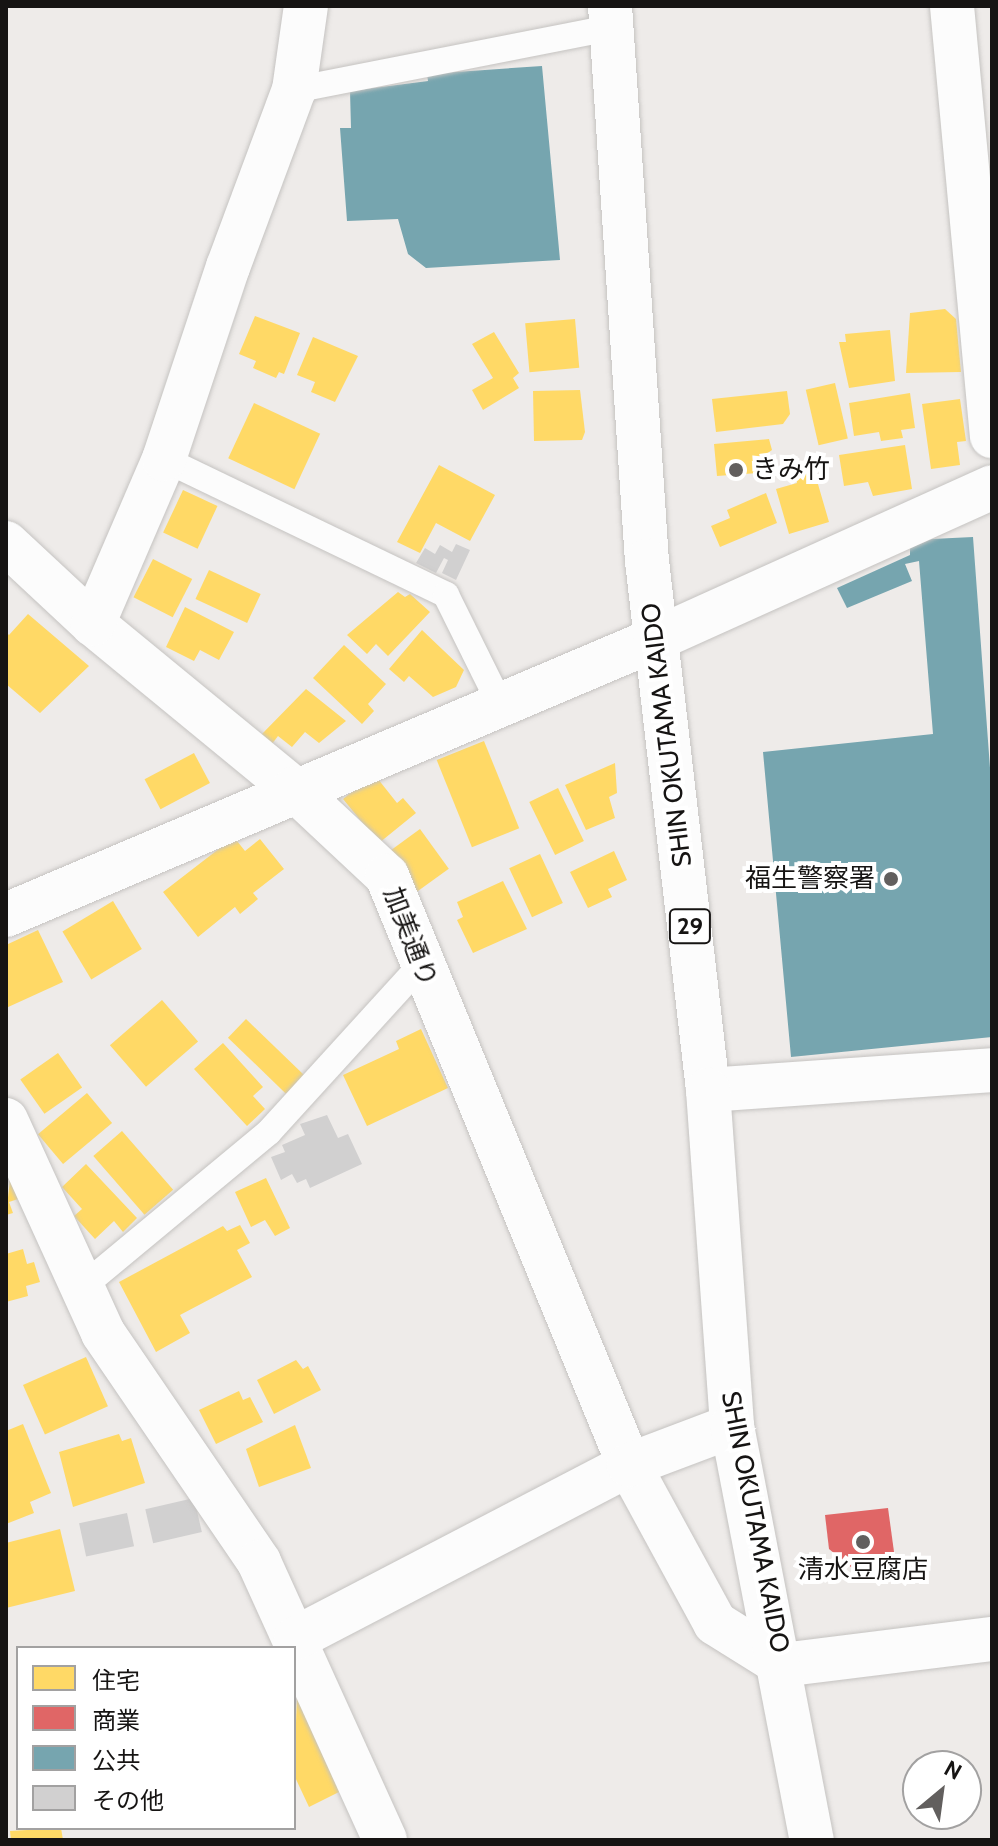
<!DOCTYPE html>
<meta charset="utf-8">
<style>
body{margin:0}
#map{position:relative;width:998px;height:1846px;overflow:hidden;background:#eeebe9;font-family:Cabin,"Noto Sans JP",sans-serif}
div>[style]{position:absolute}
.homes>*{inset:0;background:#ffd966;transform-origin:0 0}
.shops>*{inset:0;background:#e06666}
.public>*{inset:0;background:#76a5af}
.building>*{inset:0;background:#d1d0d0;transform-origin:0 0}
.roads{filter:drop-shadow(0 0 2px #c5c3c1) drop-shadow(0 0 2px #c5c3c1)}
.service>*{height:26px;margin:-13px;padding:0 13px;transform-origin:13px;border-radius:13px;background:#fcfcfc}
.minor>*{height:44px;margin:-22px;padding:0 22px;transform-origin:22px;border-radius:22px;background:#fcfcfc}
.tertiary>*{height:44px;margin:-22px;padding:0 22px;transform-origin:22px;border-radius:22px;background:#fcfcfc}
.primary>*{height:44px;margin:-22px;padding:0 22px;transform-origin:22px;border-radius:22px;background:#fcfcfc}
.dots>*{width:22px;height:22px;translate:-50% -50%;box-sizing:border-box;border:4px solid #fff;border-radius:50%}
span{translate:-50% -50%;white-space:nowrap;text-align:center;line-height:1.15;-webkit-text-stroke:8px #fff;paint-order:stroke}
.shield-label span{padding:2px 6px;background:#fff;border:2px solid;border-radius:6px;-webkit-text-stroke-width:0}
.shield-label{font-size:24px;color:#161413;font-weight:700}
.poi-label{font-size:26px;color:#161413}
.left{translate:0 -50%;text-align:left}
.right{translate:-100% -50%;text-align:right}
.street-label{font-size:26px;color:#161413}
.frame{position:absolute;inset:0;border:8px solid #161413;pointer-events:none}
.legend{position:absolute;left:16px;top:1646px;width:280px;height:184px;box-sizing:border-box;background:#fff;border:2px solid #a2a1a1;margin:0;padding:10px 14px;list-style:none;font-size:24px;color:#161413}
.legend li{display:flex;align-items:center;gap:16px;height:40px}
.legend b{width:40px;border:2px solid #a2a1a1}
.north{position:absolute;left:902px;top:1750px;width:80px;height:80px;box-sizing:border-box;background:#fff;border:2px solid #a2a1a1;border-radius:50%;rotate:29deg;font-size:22px;font-weight:700;line-height:32px;text-align:center;color:#161413}
.north::after{content:'';display:block;margin:auto;width:28px;height:36px;background:#625f5e;clip-path:polygon(50% 0,100% 100%,50% 72%,0 100%)}
</style>
<div id="map">
<div class="homes">
<i style="clip-path:polygon(945px 309px,956px 319px,961px 372px,906px 373px,910px 313px)"></i>
<i style="clip-path:polygon(255px 316px,300px 333px,284px 374px,279px 372px,276px 378px,253px 368px,256px 361px,239px 354px)"></i>
<i style="left:575px;top:319px;width:49px;height:50px;rotate:85deg"></i>
<i style="clip-path:polygon(890px 330px,895px 381px,849px 388px,839px 342px,846px 342px,845px 334px)"></i>
<i style="clip-path:polygon(494px 332px,519px 373px,513px 378px,519px 388px,483px 410px,472px 390px,493px 378px,472px 344px)"></i>
<i style="clip-path:polygon(313px 337px,358px 356px,335px 402px,311px 392px,315px 382px,297px 375px)"></i>
<i style="left:835px;top:383px;width:57px;height:30px;rotate:77deg"></i>
<i style="clip-path:polygon(580px 390px,585px 432px,582px 440px,534px 441px,533px 391px)"></i>
<i style="clip-path:polygon(787px 391px,790px 414px,783px 424px,716px 432px,712px 399px)"></i>
<i style="clip-path:polygon(910px 393px,915px 428px,901px 430px,903px 438px,881px 441px,879px 432px,854px 436px,849px 403px)"></i>
<i style="clip-path:polygon(960px 399px,966px 441px,957px 442px,960px 465px,931px 469px,922px 404px)"></i>
<i style="left:254px;top:403px;width:73px;height:61px;rotate:25deg"></i>
<i style="clip-path:polygon(769px 439px,772px 450px,756px 461px,758px 473px,717px 476px,714px 444px)"></i>
<i style="clip-path:polygon(905px 445px,912px 489px,873px 496px,868px 482px,844px 486px,839px 455px)"></i>
<i style="clip-path:polygon(439px 465px,495px 495px,470px 541px,436px 523px,420px 553px,397px 542px)"></i>
<i style="clip-path:polygon(813px 467px,829px 522px,789px 534px,776px 489px,797px 483px,795px 472px)"></i>
<i style="left:183px;top:490px;width:38px;height:47px;rotate:25deg"></i>
<i style="clip-path:polygon(766px 493px,777px 523px,720px 547px,711px 526px,730px 518px,727px 510px)"></i>
<i style="left:153px;top:559px;width:44px;height:43px;rotate:27deg"></i>
<i style="left:209px;top:570px;width:57px;height:32px;rotate:25deg"></i>
<i style="clip-path:polygon(398px 592px,405px 597px,410px 594px,430px 612px,388px 656px,376px 644px,367px 654px,347px 635px)"></i>
<i style="clip-path:polygon(185px 607px,234px 632px,219px 660px,200px 650px,194px 661px,166px 647px)"></i>
<i style="clip-path:polygon(28px 614px,89px 666px,40px 713px,6px 684px,6px 632px,9px 635px)"></i>
<i style="clip-path:polygon(422px 630px,464px 670px,456px 687px,433px 697px,409px 676px,404px 682px,389px 669px)"></i>
<i style="clip-path:polygon(344px 645px,386px 684px,368px 704px,374px 711px,362px 724px,313px 678px)"></i>
<i style="clip-path:polygon(306px 689px,346px 721px,319px 743px,305px 732px,292px 747px,278px 736px,272px 744px,261px 735px)"></i>
<i style="left:484px;top:741px;width:94px;height:51px;rotate:68deg"></i>
<i style="left:194px;top:753px;width:34px;height:56px;rotate:62deg"></i>
<i style="clip-path:polygon(615px 763px,617px 793px,609px 797px,615px 818px,586px 830px,565px 785px)"></i>
<i style="clip-path:polygon(374px 774px,397px 803px,403px 798px,416px 813px,379px 843px,343px 799px)"></i>
<i style="left:558px;top:788px;width:59px;height:32px;rotate:64deg"></i>
<i style="left:420px;top:829px;width:49px;height:39px;rotate:54deg"></i>
<i style="clip-path:polygon(260px 839px,284px 869px,253px 893px,258px 899px,240px 914px,235px 907px,198px 937px,163px 892px,229px 841px,237px 841px,245px 851px)"></i>
<i style="clip-path:polygon(614px 851px,627px 880px,608px 889px,612px 897px,588px 908px,570px 872px)"></i>
<i style="left:540px;top:854px;width:54px;height:34px;rotate:65deg"></i>
<i style="clip-path:polygon(503px 881px,527px 929px,473px 953px,457px 920px,463px 917px,457px 902px)"></i>
<i style="left:113px;top:901px;width:56px;height:59px;rotate:59deg"></i>
<i style="clip-path:polygon(38px 930px,63px 982px,6px 1008px,6px 945px)"></i>
<i style="left:162px;top:1000px;width:55px;height:69px;rotate:49deg"></i>
<i style="left:246px;top:1019px;width:81px;height:26px;rotate:44deg"></i>
<i style="clip-path:polygon(421px 1029px,448px 1088px,367px 1126px,343px 1075px,399px 1049px,396px 1041px)"></i>
<i style="clip-path:polygon(223px 1043px,263px 1087px,253px 1096px,265px 1109px,247px 1126px,194px 1069px)"></i>
<i style="left:58px;top:1053px;width:42px;height:46px;rotate:55deg"></i>
<i style="left:87px;top:1093px;width:39px;height:64px;rotate:50deg"></i>
<i style="left:122px;top:1131px;width:78px;height:38px;rotate:49deg"></i>
<i style="clip-path:polygon(86px 1164px,137px 1218px,123px 1232px,114px 1221px,95px 1239px,74px 1216px,82px 1209px,62px 1187px)"></i>
<i style="clip-path:polygon(266px 1178px,290px 1228px,275px 1236px,265px 1220px,251px 1227px,235px 1192px)"></i>
<i style="clip-path:polygon(10px 1180px,18px 1199px,9px 1202px,13px 1213px,6px 1215px)"></i>
<i style="clip-path:polygon(240px 1225px,250px 1243px,237px 1250px,252px 1277px,180px 1315px,190px 1333px,156px 1352px,119px 1282px,223px 1226px,227px 1231px)"></i>
<i style="clip-path:polygon(23px 1249px,27px 1264px,34px 1262px,40px 1282px,26px 1286px,28px 1296px,6px 1302px,6px 1254px)"></i>
<i style="left:86px;top:1357px;width:54px;height:69px;rotate:66deg"></i>
<i style="clip-path:polygon(296px 1360px,303px 1369px,308px 1366px,321px 1390px,274px 1414px,257px 1380px)"></i>
<i style="clip-path:polygon(239px 1391px,243px 1400px,250px 1397px,263px 1422px,216px 1444px,199px 1410px)"></i>
<i style="clip-path:polygon(23px 1424px,51px 1493px,30px 1502px,34px 1513px,6px 1524px,6px 1431px)"></i>
<i style="clip-path:polygon(295px 1425px,311px 1468px,259px 1487px,246px 1449px)"></i>
<i style="clip-path:polygon(119px 1434px,122px 1441px,131px 1438px,145px 1483px,73px 1507px,59px 1452px)"></i>
<i style="clip-path:polygon(60px 1529px,75px 1591px,6px 1608px,6px 1543px)"></i>
<i style="clip-path:polygon(297px 1696px,341px 1791px,309px 1807px,294px 1775px)"></i>
<i style="clip-path:polygon(61px 1828px,63px 1840px,11px 1840px,10px 1831px)"></i>
</div>
<div class="shops">
<i style="clip-path:polygon(888px 1508px,898px 1581px,868px 1581px,829px 1549px,825px 1515px)"></i>
</div>
<div class="public">
<i style="clip-path:polygon(542px 66px,560px 260px,426px 268px,408px 254px,398px 219px,347px 221px,340px 128px,351px 128px,350px 91px,428px 81px,427px 74px)"></i>
<i style="clip-path:polygon(973px 537px,992px 795px,992px 1037px,791px 1057px,763px 752px,933px 734px,919px 561px,905px 564px,912px 581px,847px 608px,837px 588px,910px 555px,910px 548px,932px 539px)"></i>
</div>
<div class="building">
<i style="clip-path:polygon(456px 544px,470px 550px,456px 580px,442px 573px,448px 560px,444px 558px,436px 573px,416px 563px,425px 548px,435px 554px,440px 545px,452px 552px)"></i>
<i style="clip-path:polygon(327px 1115px,338px 1138px,348px 1134px,362px 1164px,310px 1188px,306px 1179px,297px 1183px,292px 1174px,281px 1180px,271px 1157px,285px 1152px,282px 1145px,305px 1135px,300px 1124px)"></i>
<i style="left:194px;top:1498px;width:35px;height:50px;rotate:77deg"></i>
<i style="left:127px;top:1513px;width:34px;height:49px;rotate:78deg"></i>
</div>
<div class="roads">
<div class="service">
<i style="left:294px;top:90px;width:323px;rotate:-11.1deg"></i>
<i style="left:164px;top:459px;width:313px;rotate:25.7deg"></i>
<i style="left:446px;top:595px;width:122px;rotate:63.6deg"></i>
<i style="left:81px;top:1288px;width:244px;rotate:-39.7deg"></i>
<i style="left:269px;top:1132px;width:224px;rotate:-47.7deg"></i>
</div>
<div class="minor">
<i style="left:952px;top:6px;width:432px;rotate:84.7deg"></i>
<i style="left:6px;top:543px;width:119px;rotate:43deg"></i>
<i style="left:93px;top:624px;width:260px;rotate:39.4deg"></i>
<i style="left:294px;top:789px;width:127px;rotate:43.1deg"></i>
<i style="left:387px;top:876px;width:637px;rotate:67.66deg"></i>
<i style="left:629px;top:1465px;width:180px;rotate:61.4deg"></i>
<i style="left:715px;top:1623px;width:79px;rotate:32.1deg"></i>
<i style="left:93px;top:624px;width:180px;rotate:-66.7deg"></i>
<i style="left:164px;top:459px;width:202px;rotate:-71.6deg"></i>
<i style="left:228px;top:267px;width:189px;rotate:-69.6deg"></i>
<i style="left:294px;top:90px;width:85px;rotate:-81.9deg"></i>
<i style="left:6px;top:915px;width:706px;rotate:-23.01deg"></i>
<i style="left:656px;top:639px;width:369px;rotate:-24.3deg"></i>
<i style="left:708px;top:1090px;width:285px;rotate:-4deg"></i>
<i style="left:6px;top:1120px;width:234px;rotate:65.5deg"></i>
<i style="left:103px;top:1333px;width:277px;rotate:55.7deg"></i>
<i style="left:259px;top:1562px;width:305px;rotate:65.6deg"></i>
<i style="left:296px;top:1638px;width:375px;rotate:-27.5deg"></i>
<i style="left:629px;top:1465px;width:110px;rotate:-20.7deg"></i>
</div>
<div class="tertiary">
<i style="left:782px;top:1665px;width:212px;rotate:-7.1deg"></i>
</div>
<div class="primary">
<i style="left:610px;top:6px;width:556px;rotate:86.19deg"></i>
<i style="left:647px;top:561px;width:533px;rotate:83.42deg"></i>
<i style="left:708px;top:1090px;width:337px;rotate:85.9deg"></i>
<i style="left:732px;top:1426px;width:422px;rotate:79.1deg"></i>
</div>
</div>
<div class="dots">
<i style="left:736px;top:470px;background:#625f5e"></i>
<i style="left:891px;top:879px;background:#625f5e"></i>
<i style="left:863px;top:1542px;background:#625f5e"></i>
</div>
<div class="shield-label">
<span style="left:690px;top:926px">29</span>
</div>
<div class="poi-label">
<span class="left" style="left:752px;top:470px">きみ竹</span>
<span class="right" style="left:875px;top:879px">福生警察署</span>
<span style="left:863px;top:1570px">清水豆腐店</span>
</div>
<div class="street-label">
<span style="left:667px;top:735px;rotate:-97deg">SHIN OKUTAMA KAIDO</span>
<span style="left:410px;top:937px;rotate:69deg">加美通り</span>
<span style="left:755px;top:1522px;rotate:79deg">SHIN OKUTAMA KAIDO</span>
</div>
<div class="frame"></div>
<ul class="legend">
<li><b style="height:22px;background:#ffd966"></b>住宅</li>
<li><b style="height:22px;background:#e06666"></b>商業</li>
<li><b style="height:22px;background:#76a5af"></b>公共</li>
<li><b style="height:22px;background:#d1d0d0"></b>その他</li>
</ul>
<div class="north">N</div>
</div>
